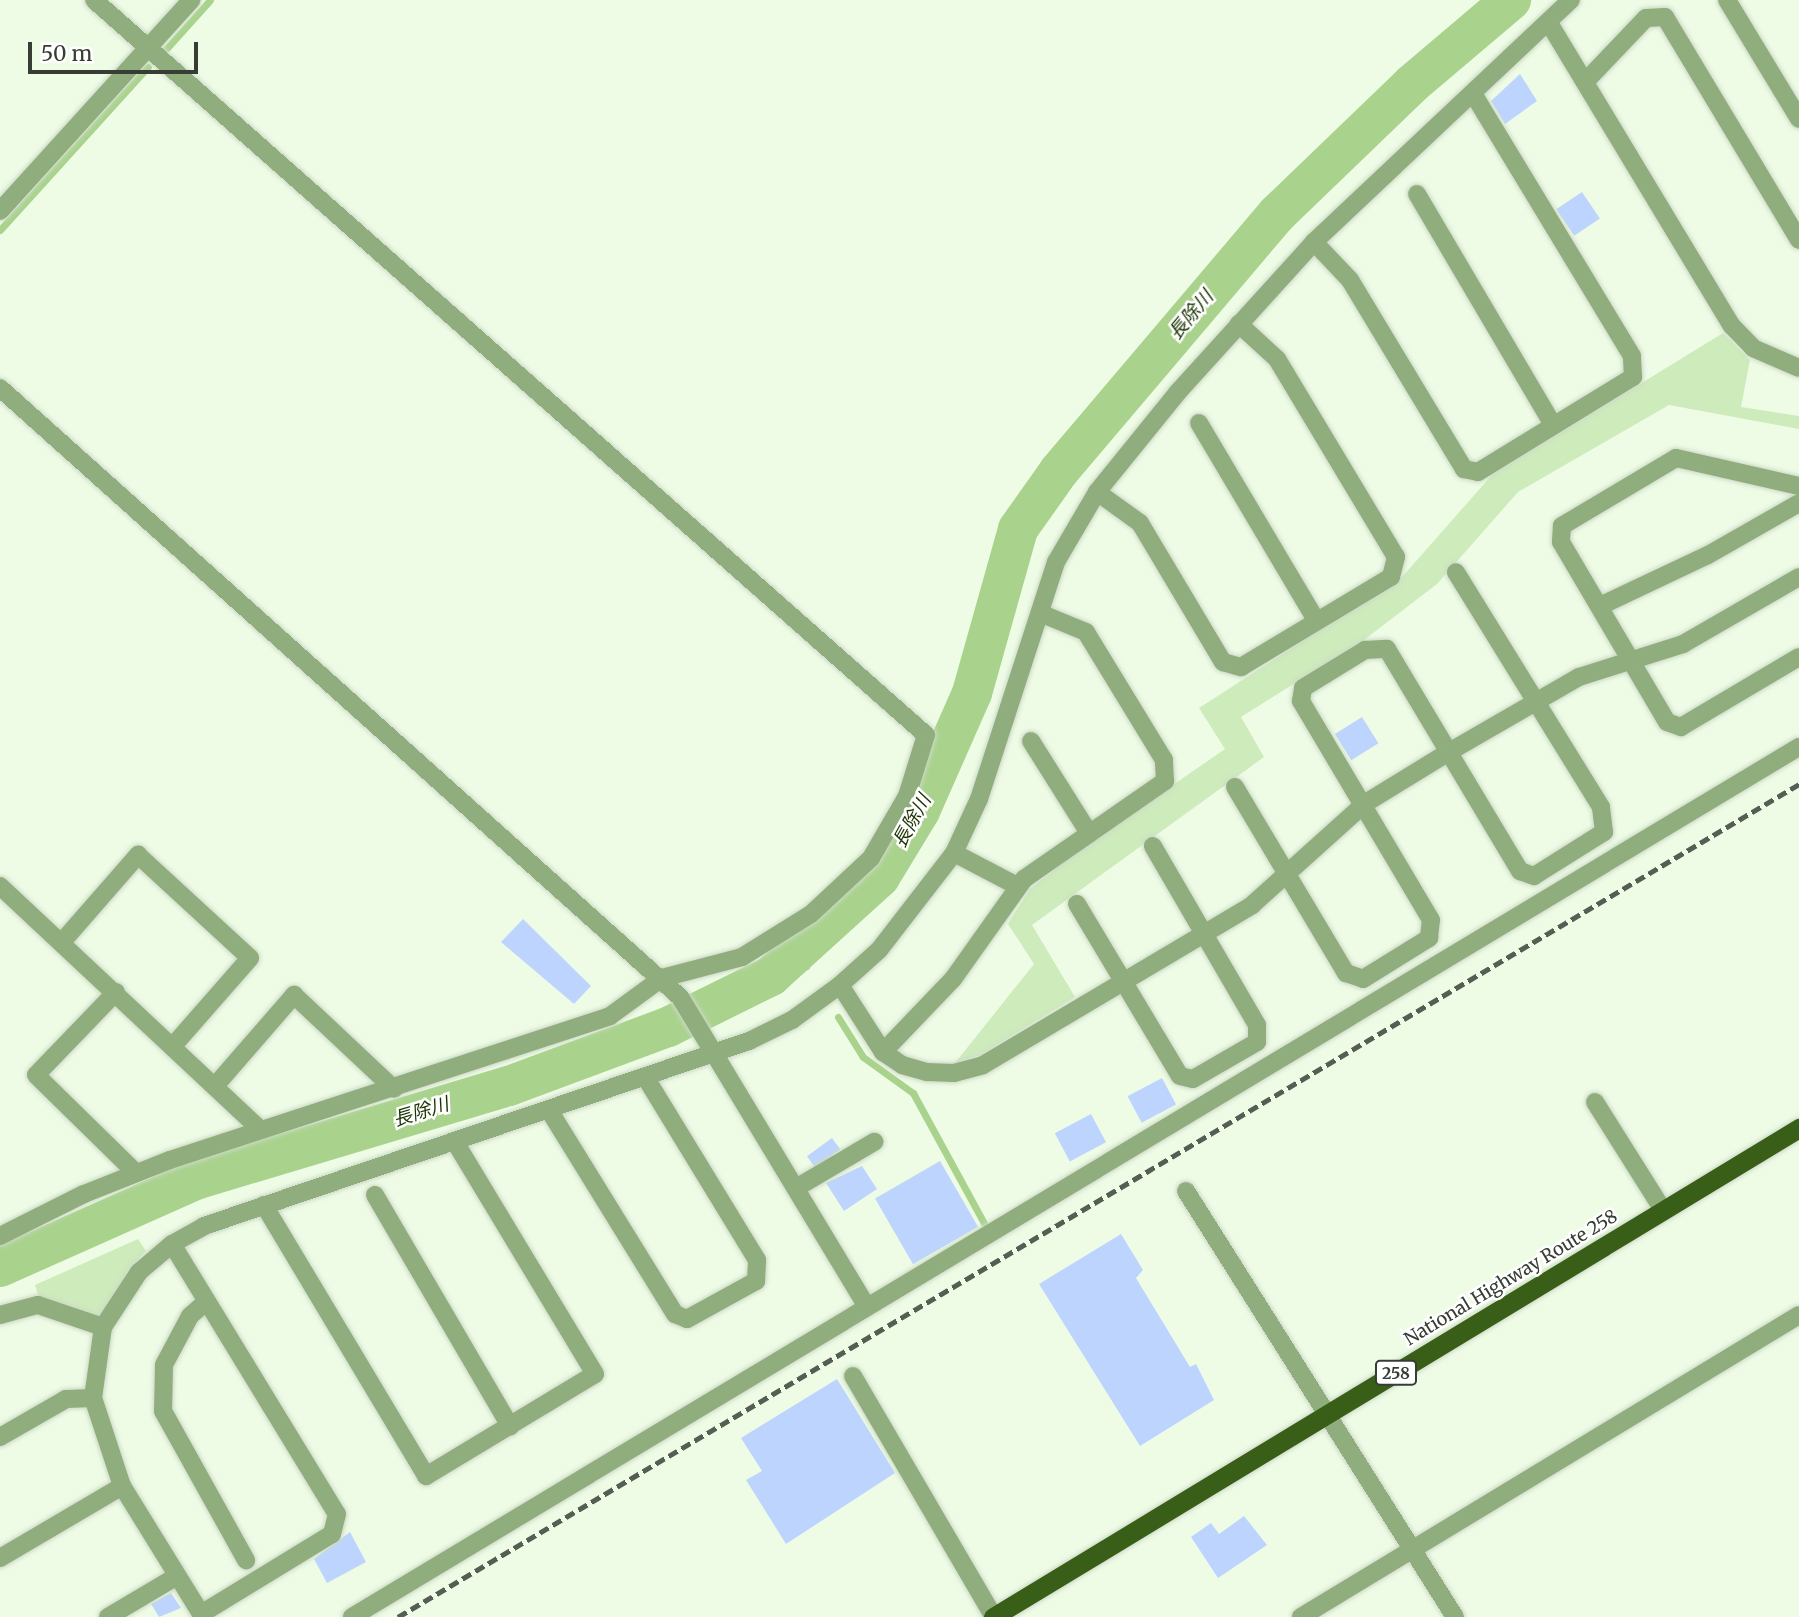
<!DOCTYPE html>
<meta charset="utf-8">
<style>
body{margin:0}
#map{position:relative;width:1799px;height:1617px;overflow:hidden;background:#eefce6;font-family:Merriweather,"Noto Sans JP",serif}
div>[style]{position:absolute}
.green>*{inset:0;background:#ceebbc}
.stream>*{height:7px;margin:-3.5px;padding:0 3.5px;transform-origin:3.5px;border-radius:3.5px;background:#a9d38d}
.river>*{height:40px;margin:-20px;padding:0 20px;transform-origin:20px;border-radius:20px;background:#a9d38d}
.building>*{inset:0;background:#bdd5fe;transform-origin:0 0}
.roads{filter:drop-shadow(0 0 2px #cdd9c6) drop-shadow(0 0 2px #cdd9c6)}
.minor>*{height:18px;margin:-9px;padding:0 9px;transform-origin:9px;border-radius:9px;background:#90ad7d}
.trunk>*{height:19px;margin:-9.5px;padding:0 9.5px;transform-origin:9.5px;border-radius:9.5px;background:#395e18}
.rail>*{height:5px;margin-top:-2.5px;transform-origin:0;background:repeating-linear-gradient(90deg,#565d52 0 10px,transparent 0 15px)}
span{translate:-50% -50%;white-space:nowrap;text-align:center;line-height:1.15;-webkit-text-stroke:5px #fff;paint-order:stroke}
.shield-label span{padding:2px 5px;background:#fff;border:2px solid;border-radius:5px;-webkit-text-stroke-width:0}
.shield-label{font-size:16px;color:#373c34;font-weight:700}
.street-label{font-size:18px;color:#373c34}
.water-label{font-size:19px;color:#193301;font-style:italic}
.scale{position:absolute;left:28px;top:42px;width:170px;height:32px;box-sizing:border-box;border:4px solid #373c34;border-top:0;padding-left:9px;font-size:21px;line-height:24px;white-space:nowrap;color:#373c34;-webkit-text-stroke:5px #fff;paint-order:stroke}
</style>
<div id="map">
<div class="green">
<i style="clip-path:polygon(1723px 333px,1750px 360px,1741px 407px,1799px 416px,1799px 429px,1669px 405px,1518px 492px,1437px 584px,1364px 640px,1241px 717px,1264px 757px,1032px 925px,1075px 997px,980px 1055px,955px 1063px,1034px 964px,1008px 924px,1030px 889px,1089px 843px,1225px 749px,1199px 708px,1402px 577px,1492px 475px)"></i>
<i style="clip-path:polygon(138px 1239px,146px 1251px,129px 1269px,100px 1318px,39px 1298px,35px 1285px)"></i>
</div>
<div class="stream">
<i style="left:167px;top:48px;width:64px;rotate:-48.1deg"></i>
<i style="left:0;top:230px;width:220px;rotate:-47.8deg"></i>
<i style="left:799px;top:952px;width:16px;rotate:63deg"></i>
<i style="left:838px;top:1017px;width:47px;rotate:58deg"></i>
<i style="left:863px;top:1057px;width:62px;rotate:35.8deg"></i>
<i style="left:913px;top:1093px;width:148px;rotate:61.4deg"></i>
</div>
<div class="river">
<i style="left:0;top:1267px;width:214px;rotate:-24deg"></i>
<i style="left:195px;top:1180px;width:328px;rotate:-16.7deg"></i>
<i style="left:509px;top:1086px;width:170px;rotate:-20.4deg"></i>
<i style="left:668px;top:1027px;width:115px;rotate:-26.3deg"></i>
<i style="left:771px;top:976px;width:147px;rotate:-42.2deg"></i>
<i style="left:880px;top:877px;width:77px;rotate:-58.8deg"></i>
<i style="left:920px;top:811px;width:129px;rotate:-66.2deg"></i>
<i style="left:972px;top:693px;width:170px;rotate:-74.3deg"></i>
<i style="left:1018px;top:529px;width:71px;rotate:-54.7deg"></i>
<i style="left:1059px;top:471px;width:337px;rotate:-49.7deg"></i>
<i style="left:1277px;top:214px;width:187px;rotate:-43.9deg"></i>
<i style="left:1412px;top:84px;width:130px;rotate:-40.3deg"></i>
</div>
<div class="building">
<i style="clip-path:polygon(1520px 74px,1537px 101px,1505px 124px,1491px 101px)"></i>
<i style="left:1582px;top:192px;width:32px;height:31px;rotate:56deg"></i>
<i style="left:1362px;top:717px;width:31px;height:32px;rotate:58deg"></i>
<i style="clip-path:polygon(523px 919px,591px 986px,574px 1004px,501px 942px)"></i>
<i style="left:1162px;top:1078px;width:30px;height:39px;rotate:62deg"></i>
<i style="left:1091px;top:1114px;width:32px;height:41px;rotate:62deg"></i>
<i style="left:832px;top:1138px;width:14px;height:31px;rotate:54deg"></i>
<i style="left:940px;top:1161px;width:76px;height:75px;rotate:60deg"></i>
<i style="clip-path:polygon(862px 1166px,877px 1189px,844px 1211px,826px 1183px)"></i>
<i style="clip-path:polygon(1121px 1234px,1143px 1270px,1136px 1278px,1190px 1367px,1196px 1364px,1214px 1400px,1140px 1446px,1039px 1284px)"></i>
<i style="clip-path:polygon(837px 1379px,895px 1473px,786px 1544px,746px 1480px,762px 1471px,741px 1438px)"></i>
<i style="clip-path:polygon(1244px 1516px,1267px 1545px,1218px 1578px,1191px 1537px,1211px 1523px,1219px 1534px)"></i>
<i style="clip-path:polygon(350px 1532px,366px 1562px,327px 1583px,314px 1559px)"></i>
<i style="clip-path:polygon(171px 1593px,181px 1608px,159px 1617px,151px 1604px)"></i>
</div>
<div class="roads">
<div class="minor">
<i style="left:1727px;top:0;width:139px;rotate:58.8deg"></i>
<i style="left:1549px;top:23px;width:354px;rotate:58.9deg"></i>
<i style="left:1732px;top:326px;width:30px;rotate:46deg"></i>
<i style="left:1753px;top:348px;width:50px;rotate:23.5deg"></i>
<i style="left:1585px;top:82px;width:88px;rotate:-46.4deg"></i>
<i style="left:1646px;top:18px;width:19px;rotate:-3deg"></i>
<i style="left:1665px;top:17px;width:260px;rotate:59deg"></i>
<i style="left:1417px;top:194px;width:268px;rotate:59.5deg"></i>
<i style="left:0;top:211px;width:285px;rotate:-47.8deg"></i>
<i style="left:1314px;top:242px;width:52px;rotate:46.5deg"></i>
<i style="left:1350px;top:280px;width:221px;rotate:58.9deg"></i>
<i style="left:1464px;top:469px;width:14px;rotate:12deg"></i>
<i style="left:1478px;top:472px;width:182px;rotate:-31.5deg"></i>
<i style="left:1633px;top:377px;width:21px;rotate:-93deg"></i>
<i style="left:1632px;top:356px;width:305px;rotate:-121.2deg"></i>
<i style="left:0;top:388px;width:913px;rotate:41.85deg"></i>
<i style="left:680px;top:997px;width:362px;rotate:58.9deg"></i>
<i style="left:1199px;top:423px;width:229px;rotate:59.3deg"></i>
<i style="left:1799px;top:486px;width:126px;rotate:-167.2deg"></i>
<i style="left:1676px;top:458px;width:133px;rotate:149.2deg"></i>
<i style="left:1562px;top:526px;width:16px;rotate:94deg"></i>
<i style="left:1561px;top:542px;width:209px;rotate:59.5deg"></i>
<i style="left:1667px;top:722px;width:15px;rotate:20deg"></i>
<i style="left:1681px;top:727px;width:137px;rotate:-30.7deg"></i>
<i style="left:1097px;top:492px;width:53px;rotate:35.8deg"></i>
<i style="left:1140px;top:523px;width:162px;rotate:59.2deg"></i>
<i style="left:1223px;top:662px;width:19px;rotate:16deg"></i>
<i style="left:1241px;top:667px;width:175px;rotate:-31deg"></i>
<i style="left:1391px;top:577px;width:21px;rotate:-76deg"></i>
<i style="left:1396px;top:557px;width:231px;rotate:-121deg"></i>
<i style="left:1277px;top:359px;width:52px;rotate:-137.4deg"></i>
<i style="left:1600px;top:606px;width:119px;rotate:-25.3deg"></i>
<i style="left:1708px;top:555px;width:105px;rotate:-29.7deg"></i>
<i style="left:1031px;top:741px;width:109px;rotate:57.8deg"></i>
<i style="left:1235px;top:787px;width:217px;rotate:59.2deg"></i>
<i style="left:1346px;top:973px;width:18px;rotate:19deg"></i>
<i style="left:1363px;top:979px;width:78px;rotate:-31.8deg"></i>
<i style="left:1429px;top:938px;width:18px;rotate:-84deg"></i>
<i style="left:1431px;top:920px;width:255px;rotate:-120.7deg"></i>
<i style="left:1301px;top:701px;width:13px;rotate:-81deg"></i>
<i style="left:1303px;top:688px;width:73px;rotate:-31.5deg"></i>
<i style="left:1365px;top:650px;width:22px;rotate:-3deg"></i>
<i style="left:1387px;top:649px;width:259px;rotate:59.1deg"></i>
<i style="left:1520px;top:871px;width:15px;rotate:20deg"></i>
<i style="left:1534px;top:876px;width:83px;rotate:-32.2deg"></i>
<i style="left:1604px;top:832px;width:25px;rotate:-97deg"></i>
<i style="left:1601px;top:807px;width:276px;rotate:-121.7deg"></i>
<i style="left:954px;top:853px;width:71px;rotate:27.6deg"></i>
<i style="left:0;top:886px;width:356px;rotate:43.1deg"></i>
<i style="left:1077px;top:904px;width:200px;rotate:59.1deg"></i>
<i style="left:1180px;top:1076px;width:13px;rotate:13deg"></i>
<i style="left:1193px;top:1079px;width:74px;rotate:-30deg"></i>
<i style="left:1257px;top:1042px;width:17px;rotate:-90deg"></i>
<i style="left:1257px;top:1025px;width:207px;rotate:-120.2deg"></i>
<i style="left:62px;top:942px;width:116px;rotate:-48.9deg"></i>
<i style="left:138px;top:855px;width:152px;rotate:42.6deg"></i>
<i style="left:250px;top:958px;width:117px;rotate:131.2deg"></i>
<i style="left:840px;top:985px;width:80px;rotate:57.3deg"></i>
<i style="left:883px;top:1052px;width:23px;rotate:34deg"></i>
<i style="left:902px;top:1065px;width:26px;rotate:16deg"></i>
<i style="left:927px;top:1072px;width:27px;rotate:2deg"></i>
<i style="left:954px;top:1073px;width:30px;rotate:-15deg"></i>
<i style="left:983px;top:1065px;width:313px;rotate:-30.7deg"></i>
<i style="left:1252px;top:905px;width:151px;rotate:-42deg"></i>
<i style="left:1364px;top:804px;width:100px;rotate:-31.5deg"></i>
<i style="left:1449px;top:752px;width:150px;rotate:-30deg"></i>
<i style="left:1579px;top:677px;width:109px;rotate:-17.6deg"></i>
<i style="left:1683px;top:644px;width:134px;rotate:-30deg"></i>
<i style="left:116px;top:992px;width:115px;rotate:133.9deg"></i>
<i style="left:36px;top:1075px;width:140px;rotate:44.4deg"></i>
<i style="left:883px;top:1052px;width:101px;rotate:-46.2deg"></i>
<i style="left:953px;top:979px;width:123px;rotate:-54.6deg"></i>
<i style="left:1024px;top:879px;width:172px;rotate:-34.8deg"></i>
<i style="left:1165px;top:781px;width:21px;rotate:-93deg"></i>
<i style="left:1164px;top:760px;width:150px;rotate:-121.4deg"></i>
<i style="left:1086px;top:632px;width:50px;rotate:-157.6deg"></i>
<i style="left:215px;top:1086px;width:121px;rotate:-49deg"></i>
<i style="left:294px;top:995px;width:137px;rotate:43.2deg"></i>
<i style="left:1595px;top:1102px;width:128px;rotate:57.8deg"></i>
<i style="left:549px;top:1110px;width:240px;rotate:58.3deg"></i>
<i style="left:675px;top:1314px;width:13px;rotate:23deg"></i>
<i style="left:687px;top:1319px;width:79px;rotate:-28.8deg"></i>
<i style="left:756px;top:1281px;width:21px;rotate:-87deg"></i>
<i style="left:757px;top:1260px;width:213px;rotate:-121.4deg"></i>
<i style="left:796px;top:1188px;width:91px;rotate:-30.5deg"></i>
<i style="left:1186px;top:1191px;width:504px;rotate:57.73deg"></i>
<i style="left:375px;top:1195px;width:268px;rotate:59.7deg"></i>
<i style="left:264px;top:1205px;width:316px;rotate:59.1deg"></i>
<i style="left:426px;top:1476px;width:197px;rotate:-31.1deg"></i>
<i style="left:595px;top:1374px;width:271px;rotate:-121.1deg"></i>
<i style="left:0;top:1236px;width:94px;rotate:-26.6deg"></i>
<i style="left:84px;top:1194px;width:92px;rotate:-21.6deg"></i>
<i style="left:170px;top:1160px;width:463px;rotate:-18.1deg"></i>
<i style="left:610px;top:1016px;width:64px;rotate:-36.2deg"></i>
<i style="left:662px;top:978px;width:83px;rotate:-14.7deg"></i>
<i style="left:742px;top:957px;width:81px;rotate:-31.9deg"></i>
<i style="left:811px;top:914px;width:82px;rotate:-43deg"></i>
<i style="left:871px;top:858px;width:72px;rotate:-59.9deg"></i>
<i style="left:907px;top:796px;width:64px;rotate:-72.7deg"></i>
<i style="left:926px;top:735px;width:1110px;rotate:-138.54deg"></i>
<i style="left:172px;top:1244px;width:316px;rotate:58.6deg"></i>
<i style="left:337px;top:1514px;width:21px;rotate:104deg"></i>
<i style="left:332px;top:1534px;width:153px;rotate:148.6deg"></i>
<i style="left:206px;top:1302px;width:21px;rotate:139deg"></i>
<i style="left:190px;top:1316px;width:55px;rotate:118deg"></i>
<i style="left:164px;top:1365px;width:46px;rotate:91.2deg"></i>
<i style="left:163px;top:1411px;width:171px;rotate:60.9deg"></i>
<i style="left:0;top:1315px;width:39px;rotate:-15deg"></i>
<i style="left:38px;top:1305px;width:69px;rotate:18.7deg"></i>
<i style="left:853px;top:1376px;width:279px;rotate:59.7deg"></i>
<i style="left:0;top:1437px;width:76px;rotate:-29.9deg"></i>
<i style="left:66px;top:1399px;width:27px;rotate:-2deg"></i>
<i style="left:0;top:1558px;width:142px;rotate:-30.5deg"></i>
<i style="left:108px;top:1617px;width:80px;rotate:-30.7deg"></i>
<i style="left:203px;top:1617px;width:154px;rotate:-121.7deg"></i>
<i style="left:122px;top:1486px;width:93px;rotate:-108.2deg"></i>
<i style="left:93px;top:1398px;width:72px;rotate:-82deg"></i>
<i style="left:103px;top:1327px;width:66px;rotate:-56.8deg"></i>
<i style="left:139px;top:1272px;width:43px;rotate:-40.3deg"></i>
<i style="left:172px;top:1244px;width:37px;rotate:-29deg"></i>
<i style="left:204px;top:1226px;width:576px;rotate:-18.75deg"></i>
<i style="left:749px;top:1041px;width:48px;rotate:-26deg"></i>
<i style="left:792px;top:1020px;width:59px;rotate:-36.1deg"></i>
<i style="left:840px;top:985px;width:52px;rotate:-41.9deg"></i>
<i style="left:879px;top:950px;width:123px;rotate:-52.3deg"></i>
<i style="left:954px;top:853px;width:60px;rotate:-65.2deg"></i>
<i style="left:979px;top:799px;width:249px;rotate:-72deg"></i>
<i style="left:1056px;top:562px;width:81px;rotate:-59.6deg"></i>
<i style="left:1097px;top:492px;width:129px;rotate:-51deg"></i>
<i style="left:1178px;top:392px;width:202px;rotate:-47.8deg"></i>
<i style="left:1314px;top:242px;width:353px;rotate:-43.3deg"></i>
<i style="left:352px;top:1617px;width:1688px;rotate:-31.02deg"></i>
<i style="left:1301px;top:1617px;width:582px;rotate:-31.23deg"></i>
</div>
<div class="trunk">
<i style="left:993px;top:1617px;width:943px;rotate:-31.25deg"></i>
</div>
</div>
<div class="rail">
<i style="left:398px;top:1617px;width:1630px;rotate:-30.73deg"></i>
</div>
<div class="shield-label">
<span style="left:1396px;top:1373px">258</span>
</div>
<div class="street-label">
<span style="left:1511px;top:1278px;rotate:-31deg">National Highway Route 258</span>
</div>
<div class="water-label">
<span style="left:1191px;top:315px;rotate:-50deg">長除川</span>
<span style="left:912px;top:821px;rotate:-61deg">長除川</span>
<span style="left:421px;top:1112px;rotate:-17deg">長除川</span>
</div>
<div class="scale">50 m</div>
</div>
